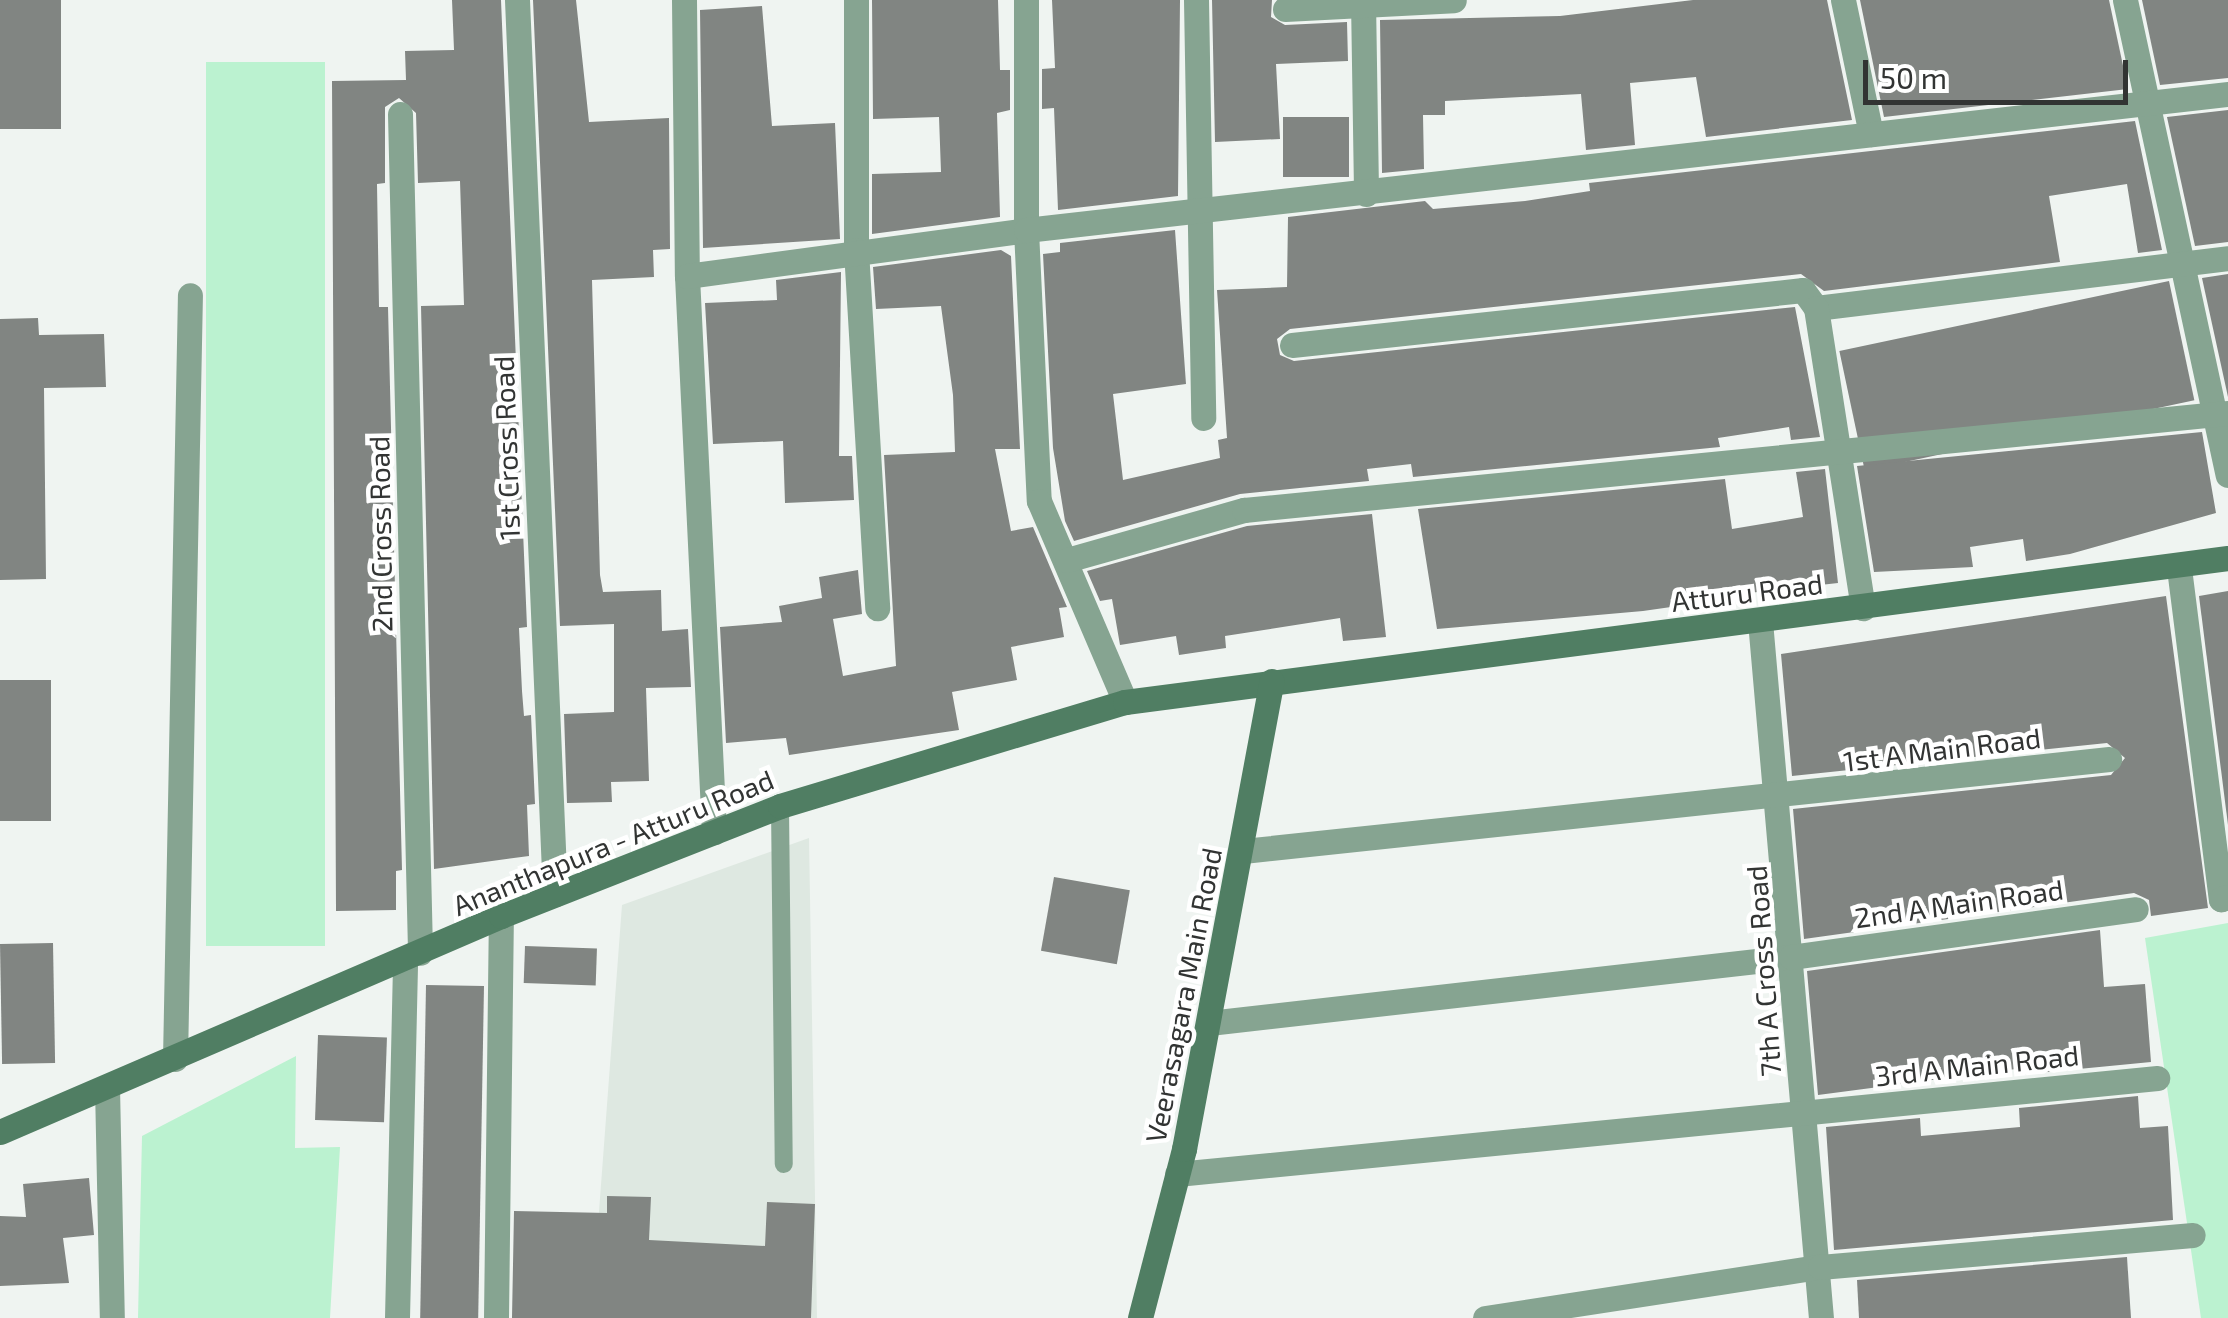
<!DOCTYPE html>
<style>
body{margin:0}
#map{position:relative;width:2228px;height:1318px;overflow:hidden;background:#eff4f1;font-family:"Exo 2",sans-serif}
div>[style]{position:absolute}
.built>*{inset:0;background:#dee8e1}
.green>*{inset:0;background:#bbf2d0;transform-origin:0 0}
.building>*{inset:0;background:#818582;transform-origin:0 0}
.lane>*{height:18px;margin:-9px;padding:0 9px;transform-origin:9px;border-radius:9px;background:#86a491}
.street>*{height:25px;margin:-12.5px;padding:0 12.5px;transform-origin:12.5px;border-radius:12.5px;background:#86a491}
.secondary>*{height:25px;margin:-12.5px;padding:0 12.5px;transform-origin:12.5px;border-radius:12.5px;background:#507e63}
span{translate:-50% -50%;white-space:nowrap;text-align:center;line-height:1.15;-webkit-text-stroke:9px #fff;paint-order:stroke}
.street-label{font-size:28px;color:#323433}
.scale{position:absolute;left:1863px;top:60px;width:265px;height:45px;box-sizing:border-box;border:5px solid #323433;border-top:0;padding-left:12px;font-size:30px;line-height:35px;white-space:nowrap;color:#323433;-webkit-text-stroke:8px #fff;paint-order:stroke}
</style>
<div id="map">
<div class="built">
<i style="clip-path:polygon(809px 838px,817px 1318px,591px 1318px,622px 905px)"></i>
</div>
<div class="green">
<i style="left:325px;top:62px;width:884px;height:119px;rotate:90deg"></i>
<i style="clip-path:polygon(2228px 923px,2228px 1318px,2201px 1318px,2145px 938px)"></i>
<i style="clip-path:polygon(296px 1056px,295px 1148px,340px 1147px,330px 1318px,138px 1318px,142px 1136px)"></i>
</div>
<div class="building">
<i style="left:0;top:0;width:61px;height:129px"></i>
<i style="clip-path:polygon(452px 0,501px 0,527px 627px,519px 628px,522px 691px,524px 716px,531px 715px,535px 804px,527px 805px,529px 856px,434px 869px,421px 306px,464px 305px,460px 181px,418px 183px,416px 113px,399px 98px,385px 107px,385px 183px,377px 184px,379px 307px,388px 307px,402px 870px,396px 871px,396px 910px,336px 911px,332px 81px,406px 80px,405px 51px,454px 50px)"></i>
<i style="clip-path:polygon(533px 0,576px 0,589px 122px,669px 118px,670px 249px,653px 250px,654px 277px,592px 280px,600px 575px,603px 592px,661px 590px,662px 631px,688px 629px,691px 687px,646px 688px,649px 781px,611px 782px,612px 802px,567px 803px,564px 714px,614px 712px,614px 624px,560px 626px)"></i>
<i style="clip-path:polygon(872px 0,998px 0,1000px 70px,1010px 70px,1010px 110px,997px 113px,1000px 217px,872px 234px,872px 174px,941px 172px,939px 117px,873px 119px)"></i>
<i style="clip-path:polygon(1052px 0,1180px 0,1178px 196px,1058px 210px,1054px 108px,1042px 109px,1042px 69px,1055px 68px)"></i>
<i style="clip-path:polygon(1212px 0,1272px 0,1271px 17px,1285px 25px,1347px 22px,1348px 61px,1276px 64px,1280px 139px,1215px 142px)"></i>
<i style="clip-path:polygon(1693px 0,1827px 0,1852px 120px,1706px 137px,1696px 77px,1630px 83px,1635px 145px,1586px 150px,1581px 94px,1445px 101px,1445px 115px,1423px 115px,1424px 169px,1382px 173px,1380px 20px,1560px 16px)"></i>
<i style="clip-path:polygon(1860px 0,2109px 0,2128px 89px,1884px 117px)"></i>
<i style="clip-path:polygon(2142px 0,2228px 0,2228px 78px,2160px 85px)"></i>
<i style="clip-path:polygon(762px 6px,772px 126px,835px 123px,840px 239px,703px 248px,700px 10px)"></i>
<i style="clip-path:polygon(2228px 110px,2228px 242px,2195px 246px,2167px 117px)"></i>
<i style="left:1349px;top:117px;width:60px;height:66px;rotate:90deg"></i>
<i style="clip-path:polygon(2135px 121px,2162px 250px,2138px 253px,2127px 184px,2049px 196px,2060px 262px,1824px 291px,1801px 274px,1290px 329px,1277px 339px,1280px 355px,1294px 361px,1795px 307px,1820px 437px,1791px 440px,1789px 427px,1718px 438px,1720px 447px,1413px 477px,1411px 464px,1367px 469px,1369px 481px,1240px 494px,1074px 541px,1065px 521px,1053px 448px,1043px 254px,1060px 252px,1060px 243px,1175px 230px,1186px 384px,1113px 394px,1123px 480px,1220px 458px,1218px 440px,1227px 438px,1217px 290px,1287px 287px,1288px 217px,1425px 201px,1433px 209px,1525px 201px,1590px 191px,1589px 183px)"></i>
<i style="clip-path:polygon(1001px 250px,1011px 256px,1020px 449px,995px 449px,1011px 531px,1033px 527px,1067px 607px,1059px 608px,1064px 637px,1011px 647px,1017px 680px,952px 692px,959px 730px,789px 755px,786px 738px,726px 743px,720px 627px,782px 622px,779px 606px,822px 598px,819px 577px,858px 570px,862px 614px,833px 619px,843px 676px,896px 666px,884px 455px,955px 452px,953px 395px,941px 306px,876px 309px,873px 267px)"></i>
<i style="clip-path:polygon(841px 272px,839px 456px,852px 456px,854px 500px,785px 503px,783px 441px,713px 444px,705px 303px,777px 300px,776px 280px)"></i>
<i style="clip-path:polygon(2228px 274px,2228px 397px,2202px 278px)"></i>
<i style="left:2169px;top:281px;width:122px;height:337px;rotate:78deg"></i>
<i style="clip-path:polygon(38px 318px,39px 335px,104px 334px,106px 387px,44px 388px,46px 579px,0 580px,0 319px)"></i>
<i style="clip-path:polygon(2202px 432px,2216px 513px,2070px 554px,2026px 561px,2023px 539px,1970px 547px,1973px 567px,1874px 572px,1857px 466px)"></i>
<i style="clip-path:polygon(1825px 469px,1838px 583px,1740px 594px,1739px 586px,1684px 594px,1685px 605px,1643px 611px,1437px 629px,1418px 509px,1725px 479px,1732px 529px,1803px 517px,1796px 472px)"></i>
<i style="clip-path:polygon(1372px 514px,1386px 637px,1343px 641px,1340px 618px,1225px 636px,1226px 648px,1179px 655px,1176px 636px,1120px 645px,1112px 599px,1100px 601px,1087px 571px,1247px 526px)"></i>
<i style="clip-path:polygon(2228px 591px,2228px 825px,2199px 596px)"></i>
<i style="clip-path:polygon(2166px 596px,2208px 908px,2151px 916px,2149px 900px,2134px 893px,1804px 939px,1793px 809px,2111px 775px,2125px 758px,2107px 743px,1792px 776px,1781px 654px)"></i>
<i style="left:0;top:680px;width:51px;height:141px"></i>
<i style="left:1054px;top:877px;width:77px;height:75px;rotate:10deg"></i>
<i style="clip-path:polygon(2100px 930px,2104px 987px,2145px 984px,2151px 1062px,2016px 1075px,2016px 1069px,1818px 1095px,1807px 971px)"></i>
<i style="left:53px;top:943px;width:120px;height:53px;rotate:89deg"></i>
<i style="left:525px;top:946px;width:72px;height:37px;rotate:2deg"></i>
<i style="left:426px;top:985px;width:58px;height:333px;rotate:1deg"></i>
<i style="left:318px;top:1035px;width:69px;height:85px;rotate:2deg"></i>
<i style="clip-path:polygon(2138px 1096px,2140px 1128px,2168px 1126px,2173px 1220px,1834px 1250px,1826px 1127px,1920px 1118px,1921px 1136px,2020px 1127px,2019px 1108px)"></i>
<i style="clip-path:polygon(89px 1178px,94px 1235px,63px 1238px,69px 1283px,0 1286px,0 1216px,26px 1217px,23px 1184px)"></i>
<i style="clip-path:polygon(607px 1196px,651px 1197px,649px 1240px,765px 1246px,767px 1202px,815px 1204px,811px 1318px,512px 1318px,514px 1211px,607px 1213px)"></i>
<i style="clip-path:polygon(2127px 1257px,2131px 1318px,1859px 1318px,1857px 1280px)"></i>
</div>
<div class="lane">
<i style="left:780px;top:806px;width:358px;rotate:89.4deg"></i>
</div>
<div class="street">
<i style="left:517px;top:0;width:895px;rotate:87.57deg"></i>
<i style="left:684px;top:0;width:276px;rotate:89.4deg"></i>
<i style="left:687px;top:276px;width:557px;rotate:87.22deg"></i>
<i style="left:856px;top:0;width:250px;rotate:90deg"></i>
<i style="left:856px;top:250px;width:359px;rotate:86.6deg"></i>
<i style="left:1026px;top:0;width:230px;rotate:90deg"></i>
<i style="left:1026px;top:230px;width:271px;rotate:87.3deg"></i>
<i style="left:1039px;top:501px;width:219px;rotate:66.8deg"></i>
<i style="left:1196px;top:0;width:418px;rotate:89deg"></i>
<i style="left:1363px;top:0;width:194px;rotate:89.1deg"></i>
<i style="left:1843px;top:0;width:137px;rotate:78.2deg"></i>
<i style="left:2125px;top:0;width:486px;rotate:77.8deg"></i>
<i style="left:1285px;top:9px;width:169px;rotate:-3deg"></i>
<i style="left:400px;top:114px;width:839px;rotate:88.63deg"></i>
<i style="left:687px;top:276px;width:342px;rotate:-7.7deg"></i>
<i style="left:1026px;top:230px;width:1210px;rotate:-6.46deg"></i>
<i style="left:1816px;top:308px;width:415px;rotate:-6.9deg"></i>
<i style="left:1292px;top:345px;width:514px;rotate:-6.14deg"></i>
<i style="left:1803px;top:290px;width:22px;rotate:54deg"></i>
<i style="left:1816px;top:308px;width:304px;rotate:81.1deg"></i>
<i style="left:1067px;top:560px;width:184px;rotate:-15.8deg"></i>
<i style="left:1244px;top:510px;width:989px;rotate:-5.63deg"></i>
<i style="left:2179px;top:568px;width:334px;rotate:82.8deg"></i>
<i style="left:2221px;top:899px;width:7px;rotate:-16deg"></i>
<i style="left:1760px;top:621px;width:700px;rotate:85deg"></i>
<i style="left:1243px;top:851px;width:871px;rotate:-6.06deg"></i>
<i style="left:1209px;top:1023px;width:586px;rotate:-6.47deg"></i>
<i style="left:1791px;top:957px;width:348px;rotate:-7.9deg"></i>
<i style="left:175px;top:1059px;width:764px;rotate:-88.88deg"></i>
<i style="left:107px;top:1087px;width:231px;rotate:88.8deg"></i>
<i style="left:1177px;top:1174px;width:985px;rotate:-5.59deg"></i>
<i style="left:397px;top:1318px;width:359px;rotate:-88.7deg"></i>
<i style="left:496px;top:1318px;width:402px;rotate:-89.3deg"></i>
<i style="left:1485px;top:1318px;width:339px;rotate:-8.7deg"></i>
<i style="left:1820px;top:1267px;width:374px;rotate:-4.9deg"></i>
</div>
<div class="secondary">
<i style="left:0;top:1132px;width:546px;rotate:-23.32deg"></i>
<i style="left:501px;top:916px;width:300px;rotate:-21.5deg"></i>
<i style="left:780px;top:806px;width:360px;rotate:-16.8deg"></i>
<i style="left:1125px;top:702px;width:1112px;rotate:-7.44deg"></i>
<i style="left:1140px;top:1318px;width:175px;rotate:-75.4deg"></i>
<i style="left:1184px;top:1149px;width:476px;rotate:-79.4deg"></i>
</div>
<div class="street-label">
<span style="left:506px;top:448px;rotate:-92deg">1st Cross Road</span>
<span style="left:380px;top:534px;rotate:-91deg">2nd Cross Road</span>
<span style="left:1747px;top:592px;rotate:-7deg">Atturu Road</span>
<span style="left:1942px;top:749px;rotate:-7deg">1st A Main Road</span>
<span style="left:613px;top:842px;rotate:-22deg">Ananthapura - Atturu Road</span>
<span style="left:1959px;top:903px;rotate:-8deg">2nd A Main Road</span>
<span style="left:1763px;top:971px;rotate:-94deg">7th A Cross Road</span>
<span style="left:1183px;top:995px;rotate:-79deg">Veerasagara Main Road</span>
<span style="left:1977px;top:1065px;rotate:-6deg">3rd A Main Road</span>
</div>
<div class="scale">50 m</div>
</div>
